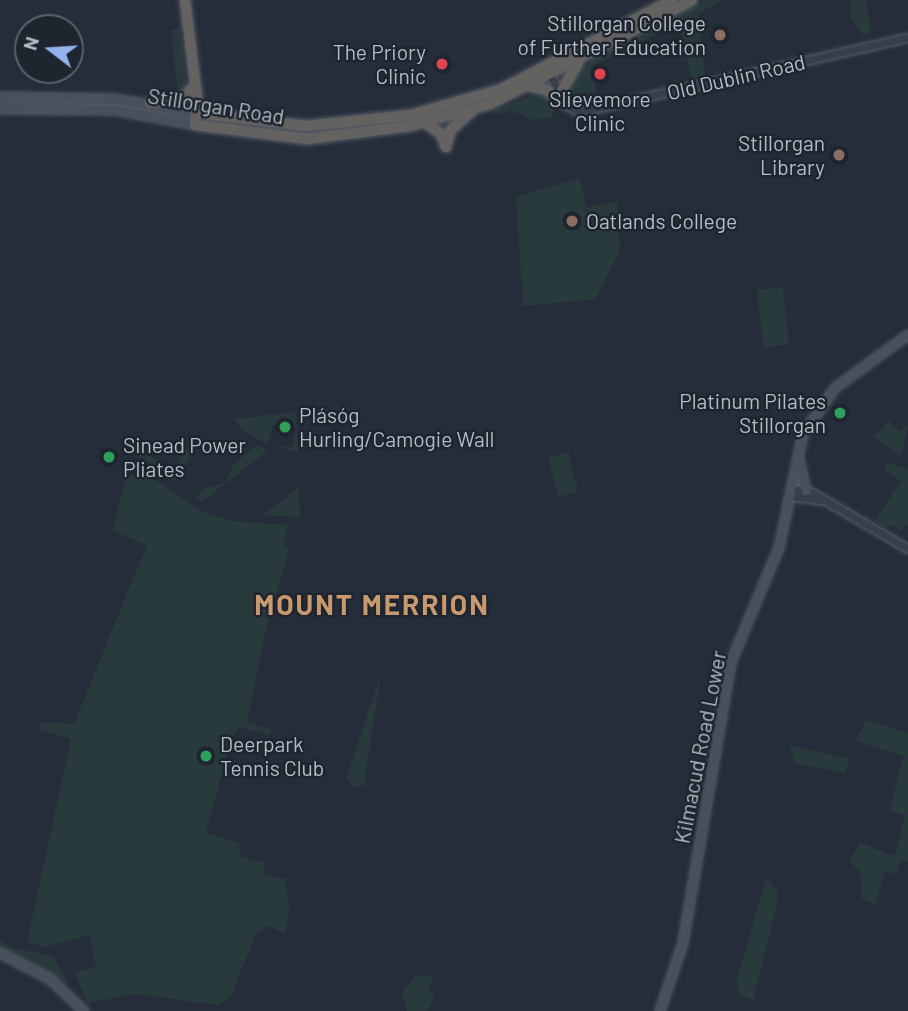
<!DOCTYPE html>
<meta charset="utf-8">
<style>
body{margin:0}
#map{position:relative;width:908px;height:1011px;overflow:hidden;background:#262d3a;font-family:Barlow,sans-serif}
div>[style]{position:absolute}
.green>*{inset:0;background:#293a3c;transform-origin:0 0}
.roads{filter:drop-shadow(0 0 2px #545b65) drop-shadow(0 0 2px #545b65)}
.tertiary>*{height:7px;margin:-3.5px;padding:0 3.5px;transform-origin:3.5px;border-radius:3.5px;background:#393f4a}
.secondary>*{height:8px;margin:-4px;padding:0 4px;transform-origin:4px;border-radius:4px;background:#484f5d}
.trunk>*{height:10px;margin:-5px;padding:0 5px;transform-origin:5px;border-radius:5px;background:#646260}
.dots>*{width:19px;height:19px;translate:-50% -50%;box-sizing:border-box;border:4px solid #1e252f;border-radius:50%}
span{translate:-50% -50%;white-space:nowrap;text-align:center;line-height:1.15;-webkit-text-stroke:5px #1e252f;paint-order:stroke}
.poi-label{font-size:21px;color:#b5bbc6}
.right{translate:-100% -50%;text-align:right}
.left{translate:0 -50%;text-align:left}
.street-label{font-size:21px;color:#b5bbc6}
.district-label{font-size:28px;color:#c8996e;font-weight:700;letter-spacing:2px}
.north{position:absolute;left:14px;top:14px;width:70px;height:70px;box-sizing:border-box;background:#1e252f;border:2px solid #5a616b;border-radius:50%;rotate:287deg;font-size:19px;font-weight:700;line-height:28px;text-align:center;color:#b5bbc6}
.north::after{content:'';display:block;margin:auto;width:24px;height:32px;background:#94b2eb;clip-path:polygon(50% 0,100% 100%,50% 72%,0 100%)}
</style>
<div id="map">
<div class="green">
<i style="clip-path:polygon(704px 0,722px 0,698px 14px,705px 76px,692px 79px,680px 32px,667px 29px,591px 67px,599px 103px,583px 107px,573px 104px,564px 88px,572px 74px,614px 47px)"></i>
<i style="clip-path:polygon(851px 0,866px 0,871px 30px,864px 36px,851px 19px)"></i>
<i style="clip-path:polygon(180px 29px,186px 79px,184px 90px,178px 93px,171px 30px)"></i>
<i style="clip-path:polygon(540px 93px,557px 107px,550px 118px,533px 120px,510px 110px,498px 115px,494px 110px)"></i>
<i style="clip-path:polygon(580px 178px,586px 208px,617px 201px,620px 249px,596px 299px,523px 306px,516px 197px)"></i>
<i style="left:783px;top:287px;width:58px;height:26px;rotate:84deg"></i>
<i style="clip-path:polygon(296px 412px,298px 452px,275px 446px,293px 447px,296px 428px,273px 424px,268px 444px,244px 431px,234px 419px)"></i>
<i style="clip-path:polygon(889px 421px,899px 432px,908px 424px,901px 456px,873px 437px)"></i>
<i style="clip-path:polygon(256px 445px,268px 450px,202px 502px,196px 497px,206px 488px,225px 483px,233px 465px)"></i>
<i style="clip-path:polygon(188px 446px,195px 450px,176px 482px,138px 455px,143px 451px,172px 471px)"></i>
<i style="left:568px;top:453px;width:40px;height:20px;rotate:76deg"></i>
<i style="clip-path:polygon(888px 462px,908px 469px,908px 525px,900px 531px,893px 525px,885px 528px,874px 522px,901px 481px,884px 469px)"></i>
<i style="clip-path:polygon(141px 470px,205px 513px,229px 521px,287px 525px,284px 544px,289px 549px,264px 638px,247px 722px,272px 730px,270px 735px,240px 727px,233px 734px,206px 833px,239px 843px,241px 857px,265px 863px,263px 874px,285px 879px,290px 909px,285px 933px,268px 926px,256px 933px,230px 998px,217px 1005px,136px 994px,88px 1003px,75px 973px,96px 966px,89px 935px,44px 947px,27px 942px,71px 739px,39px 730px,42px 722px,74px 724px,147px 545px,113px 531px,125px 480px)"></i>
<i style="clip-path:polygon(298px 488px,301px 517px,260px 515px,273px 508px)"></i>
<i style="clip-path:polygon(381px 672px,364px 785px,352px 788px,347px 777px)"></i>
<i style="clip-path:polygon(866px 720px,908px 733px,908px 862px,900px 860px,896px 874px,885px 871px,875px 905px,862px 899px,860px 871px,849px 861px,860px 843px,895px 856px,905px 816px,890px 810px,903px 756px,856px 741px)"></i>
<i style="clip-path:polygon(790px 745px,849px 759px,845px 773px,795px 764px)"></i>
<i style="clip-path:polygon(766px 878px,777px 891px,777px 906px,753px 1000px,739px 994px,736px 983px)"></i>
<i style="clip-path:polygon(0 941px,12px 948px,53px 956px,70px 986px,0 950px)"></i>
<i style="clip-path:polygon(415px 976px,433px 976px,428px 992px,435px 996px,428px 1011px,407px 1011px,402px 993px)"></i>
</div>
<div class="roads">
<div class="tertiary">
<i style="left:547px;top:70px;width:40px;rotate:60.3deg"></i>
<i style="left:567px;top:105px;width:14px;rotate:30deg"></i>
<i style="left:579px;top:112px;width:337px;rotate:-12.8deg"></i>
<i style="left:793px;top:489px;width:20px;rotate:11deg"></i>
<i style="left:813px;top:493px;width:110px;rotate:30.5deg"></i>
<i style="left:792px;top:496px;width:29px;rotate:8deg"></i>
</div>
<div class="secondary">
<i style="left:0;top:97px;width:114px;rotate:1deg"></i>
<i style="left:114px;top:99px;width:83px;rotate:9.7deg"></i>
<i style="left:0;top:109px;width:115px;rotate:0.5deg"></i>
<i style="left:115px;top:110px;width:81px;rotate:10.6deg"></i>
<i style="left:799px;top:460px;width:32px;rotate:77deg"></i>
<i style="left:0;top:953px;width:56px;rotate:27.5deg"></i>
<i style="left:50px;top:979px;width:47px;rotate:43.3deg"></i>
<i style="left:660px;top:1011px;width:72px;rotate:-71.3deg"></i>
<i style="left:683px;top:943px;width:285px;rotate:-80.3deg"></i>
<i style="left:731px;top:662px;width:124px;rotate:-67.2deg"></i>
<i style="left:779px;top:548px;width:116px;rotate:-78.1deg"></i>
<i style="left:803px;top:434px;width:56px;rotate:-55.2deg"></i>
<i style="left:835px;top:388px;width:90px;rotate:-36deg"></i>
</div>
<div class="trunk">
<i style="left:185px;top:0;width:99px;rotate:83deg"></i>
<i style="left:197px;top:98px;width:27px;rotate:94deg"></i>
<i style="left:195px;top:125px;width:113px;rotate:7.1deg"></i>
<i style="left:307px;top:139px;width:104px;rotate:-7.2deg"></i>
<i style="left:410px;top:126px;width:83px;rotate:-15.4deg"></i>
<i style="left:490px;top:104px;width:227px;rotate:-27.2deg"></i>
<i style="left:529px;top:86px;width:17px;rotate:13deg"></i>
<i style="left:546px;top:90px;width:25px;rotate:34deg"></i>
<i style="left:560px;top:94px;width:36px;rotate:-60deg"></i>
<i style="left:150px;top:103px;width:31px;rotate:-4deg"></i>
<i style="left:181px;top:101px;width:21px;rotate:-49deg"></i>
<i style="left:196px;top:113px;width:111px;rotate:6.7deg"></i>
<i style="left:306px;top:126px;width:106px;rotate:-6deg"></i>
<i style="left:411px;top:115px;width:95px;rotate:-15.9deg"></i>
<i style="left:502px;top:89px;width:192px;rotate:-27.6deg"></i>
<i style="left:424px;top:122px;width:21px;rotate:35deg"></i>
<i style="left:441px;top:134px;width:14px;rotate:69deg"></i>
<i style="left:446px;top:147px;width:16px;rotate:-76deg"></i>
<i style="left:450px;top:131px;width:33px;rotate:-43deg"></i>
</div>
</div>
<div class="dots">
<i style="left:720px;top:35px;background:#8d6e63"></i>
<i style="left:442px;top:64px;background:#e0444e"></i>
<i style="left:600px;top:74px;background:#e0444e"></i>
<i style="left:839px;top:155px;background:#8d6e63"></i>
<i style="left:572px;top:221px;background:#8d6e63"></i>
<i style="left:840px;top:413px;background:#2e9e5b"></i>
<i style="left:285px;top:427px;background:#2e9e5b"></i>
<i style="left:109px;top:457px;background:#2e9e5b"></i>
<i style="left:206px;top:756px;background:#2e9e5b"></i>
</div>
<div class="poi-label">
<span class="right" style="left:706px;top:35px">Stillorgan College<br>of Further Education</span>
<span class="right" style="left:426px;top:64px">The Priory<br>Clinic</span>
<span style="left:600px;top:111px">Slievemore<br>Clinic</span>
<span class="right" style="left:825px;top:155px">Stillorgan<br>Library</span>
<span class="left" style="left:586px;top:221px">Oatlands College</span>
<span class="right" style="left:826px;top:413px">Platinum Pilates<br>Stillorgan</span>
<span class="left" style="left:299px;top:427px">Plásóg<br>Hurling/Camogie Wall</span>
<span class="left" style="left:123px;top:457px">Sinead Power<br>Pliates</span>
<span class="left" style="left:220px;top:756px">Deerpark<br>Tennis Club</span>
</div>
<div class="street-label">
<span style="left:736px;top:77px;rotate:-13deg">Old Dublin Road</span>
<span style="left:216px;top:106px;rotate:9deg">Stillorgan Road</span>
<span style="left:700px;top:747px;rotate:-79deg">Kilmacud Road Lower</span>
</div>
<div class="district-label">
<span style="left:372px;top:604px">MOUNT MERRION</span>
</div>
<div class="north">N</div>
</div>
